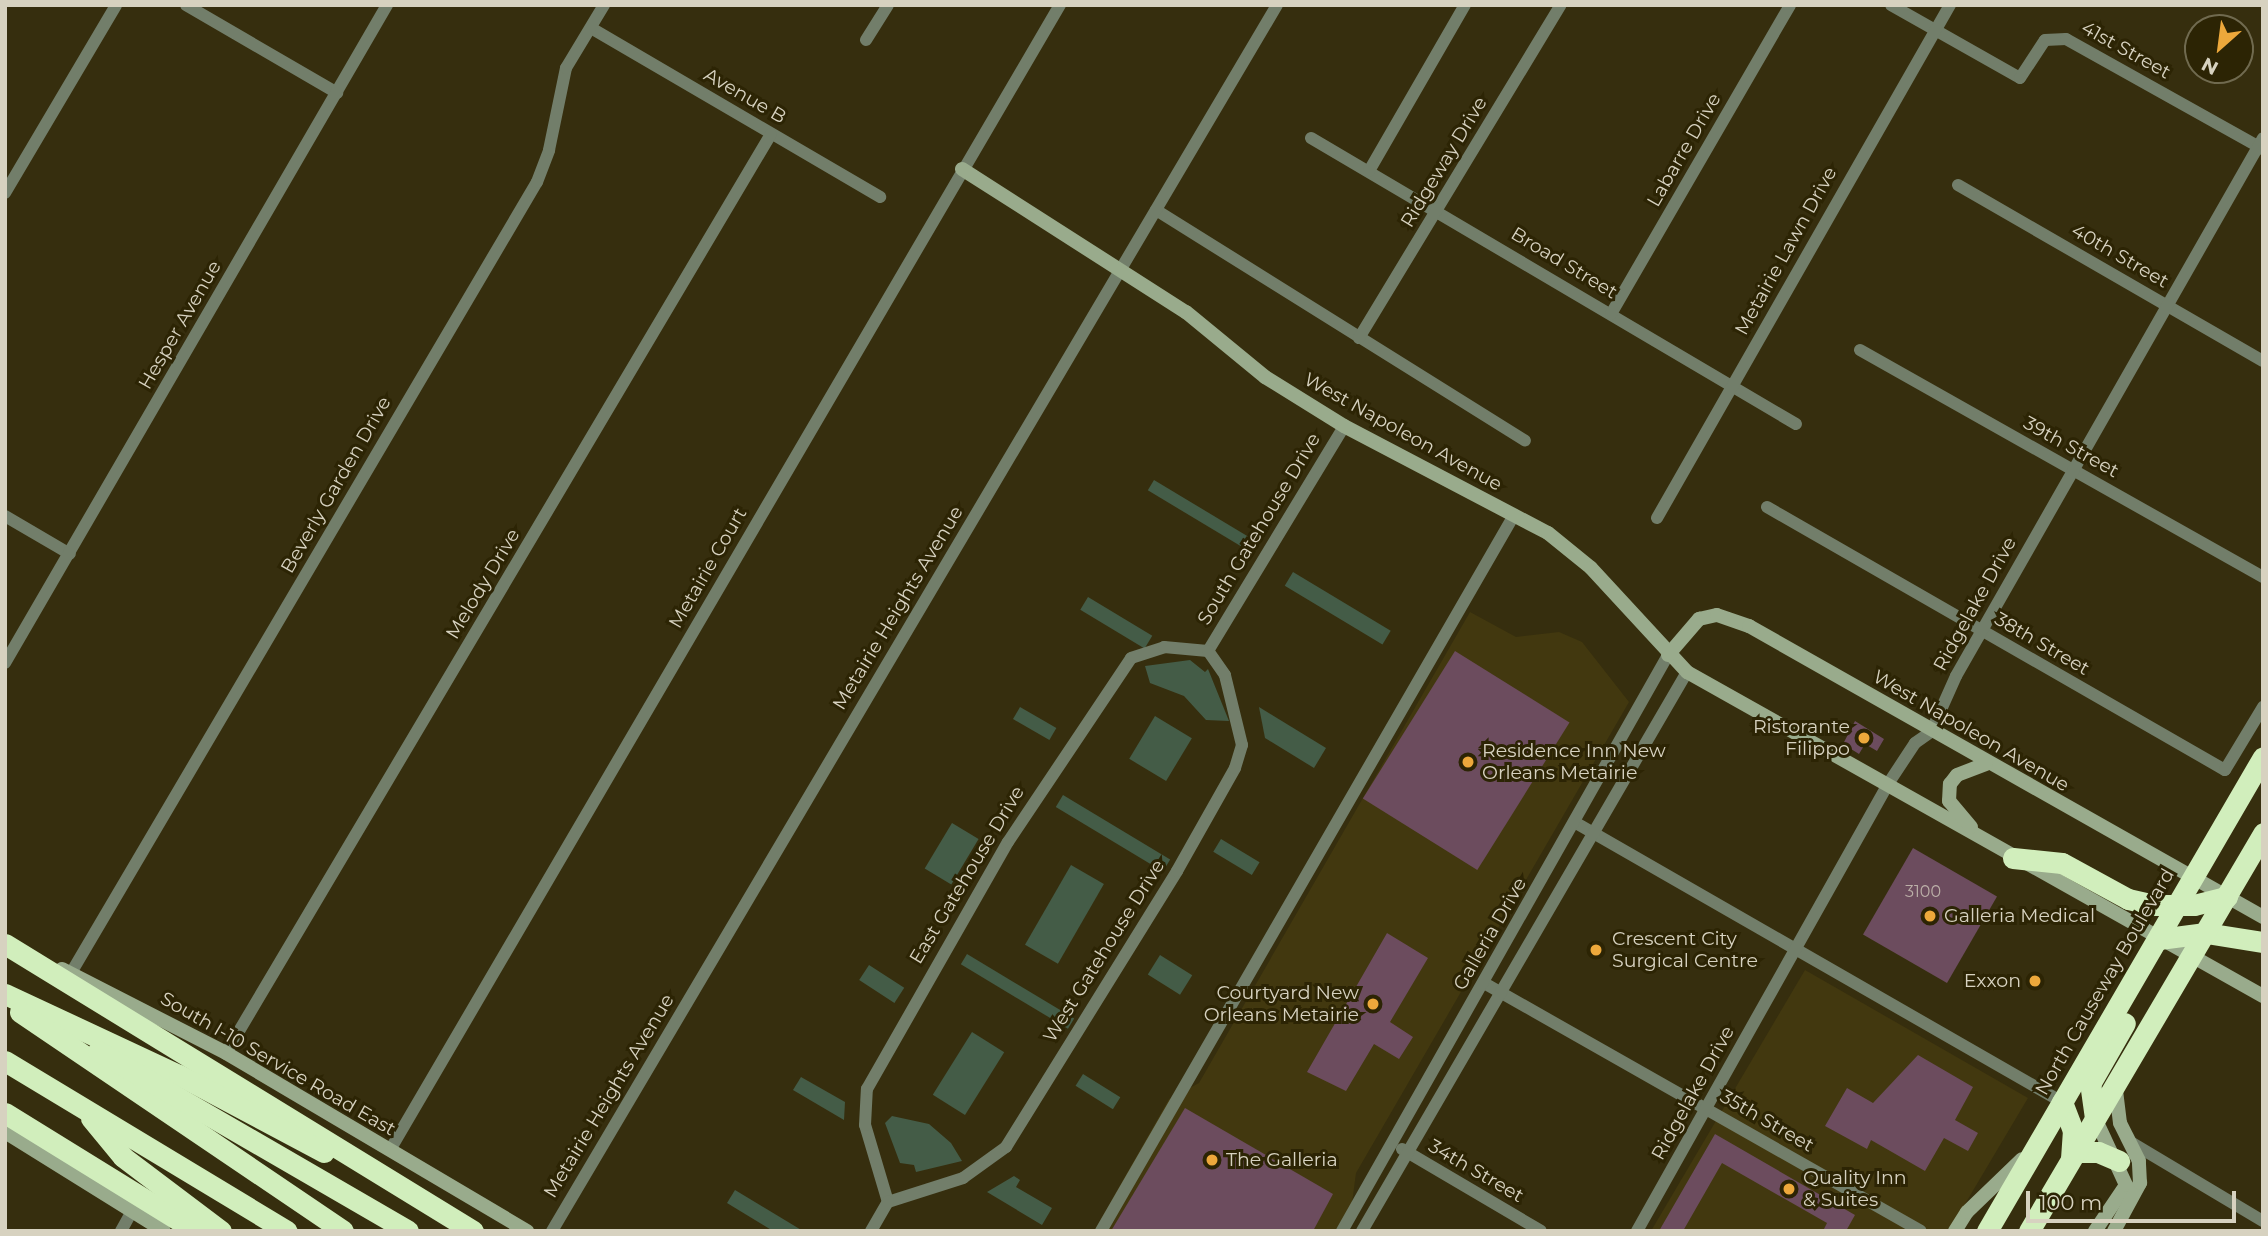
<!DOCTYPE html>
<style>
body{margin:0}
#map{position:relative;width:2268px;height:1236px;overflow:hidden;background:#362e0e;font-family:Montserrat,sans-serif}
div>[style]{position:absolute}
.built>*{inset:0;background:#42380f}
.green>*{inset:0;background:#445c47;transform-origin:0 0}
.building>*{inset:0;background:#6c4c5e;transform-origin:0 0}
.street>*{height:12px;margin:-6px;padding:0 6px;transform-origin:6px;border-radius:6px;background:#727e6a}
.secondary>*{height:14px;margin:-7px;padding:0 7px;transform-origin:7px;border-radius:7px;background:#99ab8c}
.highway>*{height:21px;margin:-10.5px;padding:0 10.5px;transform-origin:10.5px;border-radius:10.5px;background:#d1eebc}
.dots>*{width:19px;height:19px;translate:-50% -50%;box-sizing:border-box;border:4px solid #2c2404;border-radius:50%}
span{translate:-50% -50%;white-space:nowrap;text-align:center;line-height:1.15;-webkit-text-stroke:6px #2c2404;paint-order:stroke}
.number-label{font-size:16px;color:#bcb0a8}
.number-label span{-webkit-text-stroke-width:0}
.street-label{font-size:19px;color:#d7d2c0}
.poi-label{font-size:19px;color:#d7d2c0}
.right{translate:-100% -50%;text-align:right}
.left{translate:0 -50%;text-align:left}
.frame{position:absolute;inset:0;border:7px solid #d7d2c0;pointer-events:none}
.north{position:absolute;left:2184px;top:14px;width:70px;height:70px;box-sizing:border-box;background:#2c2404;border:2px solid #706a4f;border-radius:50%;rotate:208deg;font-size:19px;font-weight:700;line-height:28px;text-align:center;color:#d7d2c0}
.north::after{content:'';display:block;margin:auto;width:24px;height:32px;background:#eda83b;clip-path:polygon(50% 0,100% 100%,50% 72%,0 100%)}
.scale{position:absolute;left:2026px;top:1191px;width:210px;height:32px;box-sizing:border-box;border:4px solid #d7d2c0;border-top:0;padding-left:9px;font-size:21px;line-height:24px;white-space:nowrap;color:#d7d2c0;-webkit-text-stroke:5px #2c2404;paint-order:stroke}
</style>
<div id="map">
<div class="built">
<i style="clip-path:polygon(1470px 612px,1516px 637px,1559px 632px,1582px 642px,1629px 702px,1356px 1173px,1352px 1203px,1336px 1231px,1094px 1231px,1169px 1099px,1199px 1083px)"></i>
<i style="clip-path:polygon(1805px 970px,2028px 1098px,1949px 1231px,1651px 1231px)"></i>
</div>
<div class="green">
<i style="left:1154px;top:480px;width:116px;height:12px;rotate:31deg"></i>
<i style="left:1293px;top:572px;width:114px;height:16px;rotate:31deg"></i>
<i style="left:1088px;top:597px;width:75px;height:15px;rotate:31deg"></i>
<i style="clip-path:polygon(1190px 660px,1205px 672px,1208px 669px,1229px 721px,1206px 720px,1184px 696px,1150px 683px,1145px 666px)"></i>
<i style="left:1020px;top:707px;width:42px;height:14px;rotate:30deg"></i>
<i style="clip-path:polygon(1259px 707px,1326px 748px,1314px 768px,1265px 738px)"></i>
<i style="left:1155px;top:716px;width:43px;height:50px;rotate:31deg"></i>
<i style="left:1063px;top:795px;width:125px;height:14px;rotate:31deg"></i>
<i style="left:952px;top:823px;width:31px;height:53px;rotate:31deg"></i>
<i style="left:1221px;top:839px;width:45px;height:15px;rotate:31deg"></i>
<i style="left:1071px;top:865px;width:38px;height:92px;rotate:30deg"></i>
<i style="left:967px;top:954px;width:125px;height:12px;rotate:31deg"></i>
<i style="left:1160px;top:955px;width:38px;height:23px;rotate:32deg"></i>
<i style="left:869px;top:965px;width:42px;height:18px;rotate:33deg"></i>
<i style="left:972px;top:1032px;width:38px;height:74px;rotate:32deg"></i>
<i style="left:1083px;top:1074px;width:44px;height:14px;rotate:32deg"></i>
<i style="clip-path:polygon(801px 1077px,845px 1102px,844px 1120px,793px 1090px)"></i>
<i style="clip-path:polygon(892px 1116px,929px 1124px,951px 1143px,962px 1161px,916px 1172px,914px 1165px,900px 1163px,885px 1123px)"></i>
<i style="clip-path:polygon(1014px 1176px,1020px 1180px,1016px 1187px,1052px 1208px,1042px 1225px,987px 1192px)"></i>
<i style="clip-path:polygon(735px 1190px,803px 1231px,773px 1231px,727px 1203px)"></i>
</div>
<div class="building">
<i style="left:1455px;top:651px;width:135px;height:174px;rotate:32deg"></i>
<i style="clip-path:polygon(1855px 721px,1884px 739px,1877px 751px,1865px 744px,1859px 754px,1843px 744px)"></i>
<i style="left:1913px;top:848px;width:97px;height:100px;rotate:30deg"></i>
<i style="clip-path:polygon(1387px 933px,1428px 958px,1390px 1022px,1413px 1037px,1399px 1059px,1374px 1044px,1346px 1091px,1307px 1072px)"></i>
<i style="clip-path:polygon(1918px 1055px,1973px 1087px,1955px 1120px,1978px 1133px,1968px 1151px,1944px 1138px,1925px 1171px,1871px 1140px,1867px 1149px,1825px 1126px,1847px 1088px,1873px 1103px)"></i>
<i style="clip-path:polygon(1185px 1108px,1333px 1194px,1313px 1231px,1111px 1231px)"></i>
<i style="clip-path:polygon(1715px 1134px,1855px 1215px,1846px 1231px,1823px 1231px,1827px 1223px,1722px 1163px,1683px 1231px,1659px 1231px)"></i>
</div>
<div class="street">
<i style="left:186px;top:5px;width:175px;rotate:30.2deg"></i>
<i style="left:1891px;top:5px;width:148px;rotate:29.5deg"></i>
<i style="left:2020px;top:78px;width:45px;rotate:-56.7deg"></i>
<i style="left:2045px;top:40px;width:21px;rotate:-3deg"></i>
<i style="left:2066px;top:39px;width:226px;rotate:29.2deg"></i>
<i style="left:591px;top:28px;width:335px;rotate:30.3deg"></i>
<i style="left:866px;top:40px;width:41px;rotate:-57.8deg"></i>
<i style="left:1311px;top:138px;width:563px;rotate:30.53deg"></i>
<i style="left:1369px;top:171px;width:192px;rotate:-60deg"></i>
<i style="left:1958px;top:185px;width:352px;rotate:30deg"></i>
<i style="left:5px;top:193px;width:218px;rotate:-59.4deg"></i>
<i style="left:1156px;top:210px;width:435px;rotate:32deg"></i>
<i style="left:1611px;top:314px;width:357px;rotate:-59.9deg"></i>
<i style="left:1359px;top:338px;width:389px;rotate:-58.8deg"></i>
<i style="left:1860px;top:350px;width:463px;rotate:29.4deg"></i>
<i style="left:1767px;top:507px;width:528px;rotate:29.87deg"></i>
<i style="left:2225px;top:770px;width:74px;rotate:-58.9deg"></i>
<i style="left:5px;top:516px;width:75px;rotate:30.3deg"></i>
<i style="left:1657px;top:518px;width:591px;rotate:-60.27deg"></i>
<i style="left:1208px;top:651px;width:263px;rotate:-58.8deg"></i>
<i style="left:5px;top:663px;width:761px;rotate:-59.86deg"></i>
<i style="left:1576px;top:823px;width:560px;rotate:29.86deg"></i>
<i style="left:71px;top:973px;width:918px;rotate:-59.5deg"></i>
<i style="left:537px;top:182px;width:34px;rotate:-69deg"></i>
<i style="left:549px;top:150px;width:84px;rotate:-78.3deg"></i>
<i style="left:566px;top:68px;width:74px;rotate:-58.9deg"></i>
<i style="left:1484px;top:983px;width:502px;rotate:29.58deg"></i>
<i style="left:226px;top:1053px;width:1068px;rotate:-59.33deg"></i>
<i style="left:2132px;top:1143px;width:152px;rotate:30.8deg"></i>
<i style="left:1402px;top:1149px;width:161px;rotate:30.5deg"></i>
<i style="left:390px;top:1150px;width:1327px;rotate:-59.67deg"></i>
<i style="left:888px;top:1202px;width:80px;rotate:-106.6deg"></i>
<i style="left:865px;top:1125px;width:36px;rotate:-87deg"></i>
<i style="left:867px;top:1089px;width:284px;rotate:-60.3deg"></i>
<i style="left:1008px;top:842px;width:221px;rotate:-56.2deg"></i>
<i style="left:1131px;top:658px;width:35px;rotate:-18deg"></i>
<i style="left:1164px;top:647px;width:44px;rotate:5.2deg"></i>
<i style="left:888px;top:1202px;width:79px;rotate:-17.7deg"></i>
<i style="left:963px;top:1178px;width:53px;rotate:-35.8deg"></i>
<i style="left:1006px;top:1147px;width:325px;rotate:-58.2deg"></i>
<i style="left:1177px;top:871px;width:118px;rotate:-60.6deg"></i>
<i style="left:1235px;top:768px;width:24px;rotate:-73deg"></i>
<i style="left:1242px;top:745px;width:72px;rotate:-103.7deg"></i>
<i style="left:1225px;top:675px;width:29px;rotate:-125deg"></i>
<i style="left:121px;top:1231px;width:23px;rotate:-61deg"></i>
<i style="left:552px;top:1231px;width:1424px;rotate:-59.4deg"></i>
<i style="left:871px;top:1231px;width:34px;rotate:-60deg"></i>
<i style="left:1101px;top:1231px;width:827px;rotate:-60.02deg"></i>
<i style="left:1342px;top:1231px;width:662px;rotate:-60.49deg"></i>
<i style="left:1362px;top:1231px;width:647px;rotate:-59.83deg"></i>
<i style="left:1637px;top:1231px;width:513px;rotate:-60.68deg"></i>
<i style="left:1888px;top:784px;width:49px;rotate:-56.6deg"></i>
<i style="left:1915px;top:743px;width:19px;rotate:-35deg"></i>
<i style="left:1931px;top:732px;width:61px;rotate:-65.9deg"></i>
<i style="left:1956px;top:676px;width:619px;rotate:-60.29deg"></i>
</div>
<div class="secondary">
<i style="left:962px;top:169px;width:266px;rotate:32.6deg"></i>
<i style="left:1186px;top:312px;width:102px;rotate:39.4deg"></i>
<i style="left:1265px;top:377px;width:93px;rotate:31.8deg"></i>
<i style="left:1344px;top:426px;width:230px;rotate:27.7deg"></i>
<i style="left:1548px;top:533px;width:55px;rotate:39.1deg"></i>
<i style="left:1591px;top:568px;width:142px;rotate:47.3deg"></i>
<i style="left:1687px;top:672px;width:661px;rotate:29.36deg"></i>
<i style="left:1668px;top:655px;width:48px;rotate:-49.3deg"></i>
<i style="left:1699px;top:619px;width:18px;rotate:-13deg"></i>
<i style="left:1717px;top:615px;width:34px;rotate:19deg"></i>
<i style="left:1749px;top:626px;width:591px;rotate:29.52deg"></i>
<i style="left:1971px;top:827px;width:34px;rotate:-130deg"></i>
<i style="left:1949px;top:801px;width:17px;rotate:-87deg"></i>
<i style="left:1950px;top:784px;width:11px;rotate:-52deg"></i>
<i style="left:1957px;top:775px;width:31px;rotate:-21deg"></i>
<i style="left:62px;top:969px;width:184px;rotate:27.1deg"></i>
<i style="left:226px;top:1053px;width:350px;rotate:30.6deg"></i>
<i style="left:5px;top:1132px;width:187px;rotate:31.9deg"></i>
<i style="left:1955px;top:1231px;width:22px;rotate:-58deg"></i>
<i style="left:1967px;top:1212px;width:76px;rotate:-43.9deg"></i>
<i style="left:2095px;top:1231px;width:55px;rotate:-56deg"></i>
<i style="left:2126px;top:1185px;width:74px;rotate:-114.8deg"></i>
<i style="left:2114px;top:1231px;width:55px;rotate:-61.6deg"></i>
<i style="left:2140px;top:1183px;width:22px;rotate:-93deg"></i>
<i style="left:2139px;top:1161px;width:42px;rotate:-116.6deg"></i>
<i style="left:2120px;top:1123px;width:39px;rotate:-97deg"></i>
</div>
<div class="highway">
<i style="left:2013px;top:858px;width:49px;rotate:5.8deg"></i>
<i style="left:2062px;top:863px;width:75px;rotate:28.6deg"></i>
<i style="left:2128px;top:899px;width:26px;rotate:13deg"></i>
<i style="left:2153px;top:905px;width:41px"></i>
<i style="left:2194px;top:905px;width:34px;rotate:-14deg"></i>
<i style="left:2159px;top:939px;width:47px;rotate:-7.3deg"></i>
<i style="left:2206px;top:933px;width:58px;rotate:9deg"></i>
<i style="left:5px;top:944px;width:549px;rotate:31.52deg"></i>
<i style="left:5px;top:994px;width:192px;rotate:25deg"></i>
<i style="left:179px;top:1075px;width:164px;rotate:28deg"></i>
<i style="left:20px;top:1012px;width:390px;rotate:34.1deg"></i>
<i style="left:98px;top:1051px;width:358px;rotate:30.1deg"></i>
<i style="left:5px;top:1061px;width:329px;rotate:31.1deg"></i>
<i style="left:2062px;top:1102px;width:30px;rotate:69deg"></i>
<i style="left:2073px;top:1130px;width:27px;rotate:94deg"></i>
<i style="left:5px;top:1113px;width:225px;rotate:31.7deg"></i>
<i style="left:91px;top:1118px;width:50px;rotate:50.6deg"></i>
<i style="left:123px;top:1157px;width:123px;rotate:37.1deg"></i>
<i style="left:2095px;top:1118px;width:34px;rotate:-98deg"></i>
<i style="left:2090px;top:1084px;width:70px;rotate:-60.2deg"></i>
<i style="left:2078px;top:1152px;width:20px"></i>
<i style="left:2098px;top:1152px;width:23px;rotate:23deg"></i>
<i style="left:1987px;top:1231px;width:548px;rotate:-59.79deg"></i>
<i style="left:2029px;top:1231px;width:462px;rotate:-59.5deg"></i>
</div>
<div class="dots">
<i style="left:1864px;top:738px;background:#eda83b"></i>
<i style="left:1468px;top:762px;background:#eda83b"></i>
<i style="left:1930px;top:916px;background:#eda83b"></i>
<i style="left:1596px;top:950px;background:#eda83b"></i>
<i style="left:2035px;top:981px;background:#eda83b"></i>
<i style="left:1373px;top:1004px;background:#eda83b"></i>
<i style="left:1212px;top:1160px;background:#eda83b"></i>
<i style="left:1789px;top:1189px;background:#eda83b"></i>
</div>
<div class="number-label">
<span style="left:1923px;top:892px">3100</span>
</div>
<div class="street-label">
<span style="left:2126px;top:50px;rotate:29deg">41st Street</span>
<span style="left:745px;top:96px;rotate:30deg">Avenue B</span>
<span style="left:1684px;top:150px;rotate:-60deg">Labarre Drive</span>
<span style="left:1444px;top:162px;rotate:-59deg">Ridgeway Drive</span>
<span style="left:1786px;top:251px;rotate:-61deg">Metairie Lawn Drive</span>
<span style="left:2120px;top:256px;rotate:30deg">40th Street</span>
<span style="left:1564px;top:263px;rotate:31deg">Broad Street</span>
<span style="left:180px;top:325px;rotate:-60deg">Hesper Avenue</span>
<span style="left:1403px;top:432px;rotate:29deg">West Napoleon Avenue</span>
<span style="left:2071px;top:447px;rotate:29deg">39th Street</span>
<span style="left:336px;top:485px;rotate:-60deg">Beverly Garden Drive</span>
<span style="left:1259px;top:529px;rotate:-59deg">South Gatehouse Drive</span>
<span style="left:708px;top:568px;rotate:-60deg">Metairie Court</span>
<span style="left:483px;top:584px;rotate:-59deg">Melody Drive</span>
<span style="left:1975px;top:604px;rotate:-61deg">Ridgelake Drive</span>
<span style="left:898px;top:608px;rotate:-59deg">Metairie Heights Avenue</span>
<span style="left:2042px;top:644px;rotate:30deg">38th Street</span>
<span style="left:1971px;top:731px;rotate:30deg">West Napoleon Avenue</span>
<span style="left:967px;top:875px;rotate:-59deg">East Gatehouse Drive</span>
<span style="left:1490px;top:934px;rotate:-60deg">Galleria Drive</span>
<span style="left:1104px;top:951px;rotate:-58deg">West Gatehouse Drive</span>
<span style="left:2105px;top:982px;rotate:-60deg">North Causeway Boulevard</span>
<span style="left:278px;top:1064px;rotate:30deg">South I-10 Service Road East</span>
<span style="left:1693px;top:1093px;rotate:-61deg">Ridgelake Drive</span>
<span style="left:609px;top:1096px;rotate:-59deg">Metairie Heights Avenue</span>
<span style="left:1767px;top:1121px;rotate:30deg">35th Street</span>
<span style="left:1476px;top:1171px;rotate:30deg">34th Street</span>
</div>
<div class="poi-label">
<span class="right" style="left:1850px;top:738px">Ristorante<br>Filippo</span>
<span class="left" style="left:1482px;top:762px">Residence Inn New<br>Orleans Metairie</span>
<span class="left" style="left:1944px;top:916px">Galleria Medical</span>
<span class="left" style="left:1612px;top:950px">Crescent City<br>Surgical Centre</span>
<span class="right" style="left:2021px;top:981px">Exxon</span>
<span class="right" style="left:1359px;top:1004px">Courtyard New<br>Orleans Metairie</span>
<span class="left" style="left:1226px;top:1160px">The Galleria</span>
<span class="left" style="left:1803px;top:1189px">Quality Inn<br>&amp; Suites</span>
</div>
<div class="frame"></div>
<div class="north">N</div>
<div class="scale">100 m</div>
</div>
